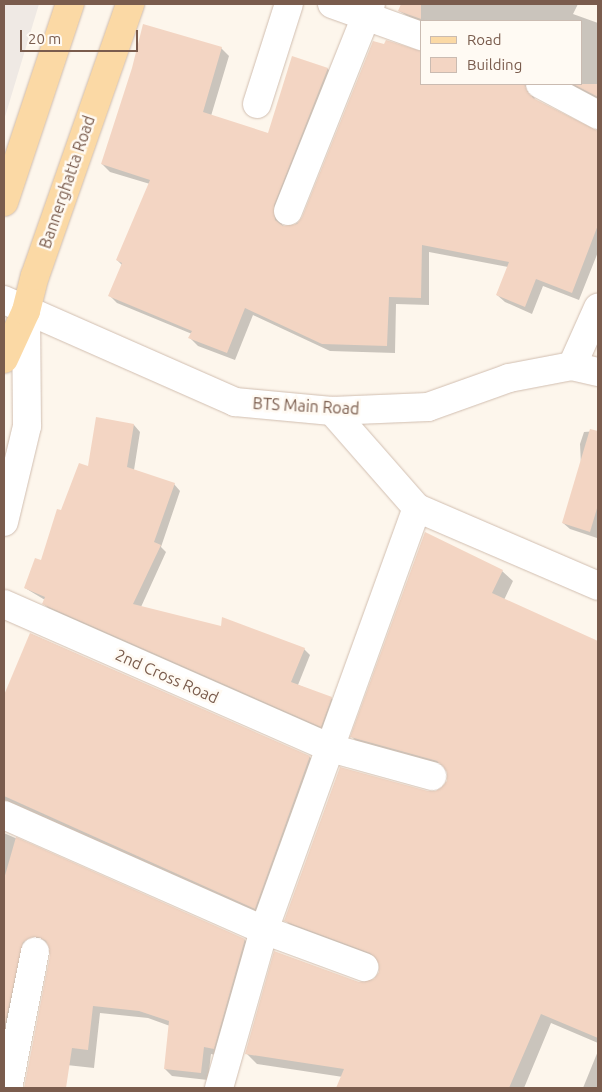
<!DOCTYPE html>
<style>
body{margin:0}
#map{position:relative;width:602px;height:1092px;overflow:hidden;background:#fdf6ec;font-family:Ubuntu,sans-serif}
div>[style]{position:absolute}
.industrial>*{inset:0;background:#efe9e4}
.shadow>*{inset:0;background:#0003}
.building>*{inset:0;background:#f3d5c3}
.roads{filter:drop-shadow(0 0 1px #d1beb0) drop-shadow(0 0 1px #d1beb0)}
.minor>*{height:28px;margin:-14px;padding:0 14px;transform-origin:14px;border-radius:14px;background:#fff}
.major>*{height:28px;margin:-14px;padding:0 14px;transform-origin:14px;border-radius:14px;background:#fbd9a5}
span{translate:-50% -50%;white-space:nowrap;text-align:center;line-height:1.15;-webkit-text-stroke:5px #fffaf3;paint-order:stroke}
.street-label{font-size:16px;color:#7a5c4d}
.frame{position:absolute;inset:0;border:5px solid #7a5c4d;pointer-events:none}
.legend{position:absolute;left:420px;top:20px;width:162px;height:65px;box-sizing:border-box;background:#fffaf3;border:1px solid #cabbb1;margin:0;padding:6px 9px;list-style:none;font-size:15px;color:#7a5c4d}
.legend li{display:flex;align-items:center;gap:10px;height:25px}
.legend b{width:25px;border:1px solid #cabbb1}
.scale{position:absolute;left:20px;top:30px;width:118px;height:22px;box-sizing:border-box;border:2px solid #7a5c4d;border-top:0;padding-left:6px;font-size:15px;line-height:18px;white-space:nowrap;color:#7a5c4d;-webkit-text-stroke:4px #fffaf3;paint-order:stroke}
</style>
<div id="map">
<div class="industrial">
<i style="clip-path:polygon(4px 4px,39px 4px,4px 120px)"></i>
</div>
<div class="shadow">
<i style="clip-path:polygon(402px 4px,578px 4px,573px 14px,598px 23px,598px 100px,568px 84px,581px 84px,581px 21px,421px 21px,421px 24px,399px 11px)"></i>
<i style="clip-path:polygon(221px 48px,229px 56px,211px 116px,269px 134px,293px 58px,328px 69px,335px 77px,280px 214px,282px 225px,290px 228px,304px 218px,421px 84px,534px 84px,532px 94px,536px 101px,598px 132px,598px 252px,579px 300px,543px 286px,532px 314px,505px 302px,497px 295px,508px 267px,429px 252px,429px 305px,396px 304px,395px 353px,330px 351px,253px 315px,235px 360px,198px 346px,190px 338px,192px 334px,117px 303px,110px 296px,122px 265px,117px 260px,150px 184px,110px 172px,102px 164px)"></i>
<i style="clip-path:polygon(97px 419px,134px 425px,140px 432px,134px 470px,174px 484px,180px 491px,161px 547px,166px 552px,141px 607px,304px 649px,310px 655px,298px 685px,331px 698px,338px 704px,328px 733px,50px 610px,43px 603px,45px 600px,25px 588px,42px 562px,62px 512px,89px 468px)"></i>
<i style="clip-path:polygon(598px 431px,598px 533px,597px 538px,570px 529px,563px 523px,581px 465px,580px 444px,584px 432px)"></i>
<i style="clip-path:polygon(502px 571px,513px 581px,504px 600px,598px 643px,598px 1043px,551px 1023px,524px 1088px,338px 1088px,343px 1077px,257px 1064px,246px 1053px,359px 983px,374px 980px,380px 972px,379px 962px,296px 931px,285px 920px,428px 792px,437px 792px,448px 781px,448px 771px,362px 747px,352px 737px)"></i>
<i style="clip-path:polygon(31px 634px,310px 757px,317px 765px,263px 916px,4px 810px,4px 717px,9px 703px,4px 698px)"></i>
<i style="clip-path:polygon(4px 833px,245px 940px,252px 947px,221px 1056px,211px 1054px,208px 1080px,172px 1076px,165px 1069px,170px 1026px,148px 1018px,100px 1013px,94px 1068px,39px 1062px,52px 954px,49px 946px,37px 944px,4px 1059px)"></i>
<i style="clip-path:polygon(598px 1051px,598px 1088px,583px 1088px)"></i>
</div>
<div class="building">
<i style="clip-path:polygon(401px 4px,421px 4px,421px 19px,398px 11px)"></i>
<i style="clip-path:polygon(143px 24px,222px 47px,203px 112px,268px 133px,292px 56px,328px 68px,274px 205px,275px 220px,283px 226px,297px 224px,302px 217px,373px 41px,384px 44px,386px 40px,421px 51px,421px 84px,524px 84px,533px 98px,598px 131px,598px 225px,572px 293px,536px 279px,525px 307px,496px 295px,509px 262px,422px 245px,421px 298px,389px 297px,387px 346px,322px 344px,245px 308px,227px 353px,188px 338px,192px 331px,108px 296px,122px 263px,116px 260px,150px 180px,101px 164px,132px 68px)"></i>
<i style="clip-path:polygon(573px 84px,598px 84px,598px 97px)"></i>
<i style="clip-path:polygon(96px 417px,134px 424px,127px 467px,175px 483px,154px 542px,161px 545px,133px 604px,221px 626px,222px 617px,305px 648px,291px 682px,332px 697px,321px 727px,42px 604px,45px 597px,24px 588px,35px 558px,41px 560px,57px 509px,61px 510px,79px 463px,88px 466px)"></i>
<i style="clip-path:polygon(590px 429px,598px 431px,598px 505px,590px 532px,562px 523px)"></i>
<i style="clip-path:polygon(425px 532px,503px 570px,492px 593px,598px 641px,598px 1038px,541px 1014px,509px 1088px,336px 1088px,344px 1069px,245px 1054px,274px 951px,359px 982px,374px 979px,379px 972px,379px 964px,370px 953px,284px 921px,340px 767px,428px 791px,436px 791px,447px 781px,447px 772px,437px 761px,350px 737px)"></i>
<i style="clip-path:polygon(30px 633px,310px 756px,255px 909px,4px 796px,4px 695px)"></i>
<i style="clip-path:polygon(16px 837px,245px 939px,214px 1049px,204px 1047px,201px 1073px,164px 1069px,169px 1021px,139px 1011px,93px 1006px,88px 1050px,72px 1048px,66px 1088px,24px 1088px,50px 955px,46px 941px,38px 937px,23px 942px,4px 1029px,4px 879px)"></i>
</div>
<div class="roads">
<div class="minor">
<i style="left:332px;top:4px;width:95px;rotate:19.8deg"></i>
<i style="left:540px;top:84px;width:66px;rotate:28.1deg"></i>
<i style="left:257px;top:104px;width:105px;rotate:-72.3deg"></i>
<i style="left:288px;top:211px;width:223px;rotate:-68.2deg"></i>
<i style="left:4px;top:300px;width:253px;rotate:23.8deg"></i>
<i style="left:235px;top:402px;width:97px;rotate:5.3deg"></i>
<i style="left:332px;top:411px;width:96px;rotate:-2.4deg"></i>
<i style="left:428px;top:407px;width:86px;rotate:-19.7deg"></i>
<i style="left:509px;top:378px;width:64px;rotate:-10.8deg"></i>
<i style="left:572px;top:366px;width:27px;rotate:13deg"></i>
<i style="left:572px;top:366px;width:64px;rotate:-65.9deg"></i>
<i style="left:332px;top:411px;width:129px;rotate:48.8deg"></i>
<i style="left:417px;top:508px;width:197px;rotate:23.3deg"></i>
<i style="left:4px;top:522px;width:99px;rotate:-76.5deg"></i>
<i style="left:27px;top:426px;width:115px;rotate:-90.5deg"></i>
<i style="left:4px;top:604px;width:356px;rotate:23.8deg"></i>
<i style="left:330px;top:748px;width:106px;rotate:15.4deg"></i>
<i style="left:4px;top:815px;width:284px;rotate:23.9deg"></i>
<i style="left:264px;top:930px;width:107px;rotate:20.3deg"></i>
<i style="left:8px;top:1088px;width:139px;rotate:-78.8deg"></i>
<i style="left:219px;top:1088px;width:164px;rotate:-74.1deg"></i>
<i style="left:264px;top:930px;width:449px;rotate:-70.1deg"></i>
</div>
<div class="major">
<i style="left:4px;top:202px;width:209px;rotate:-71.6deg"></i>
<i style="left:4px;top:359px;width:53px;rotate:-65.4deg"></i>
<i style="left:26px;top:311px;width:36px;rotate:-76deg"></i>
<i style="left:35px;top:276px;width:288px;rotate:-70.7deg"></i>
</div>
</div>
<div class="street-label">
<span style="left:67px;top:182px;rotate:-71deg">Bannerghatta Road</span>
<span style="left:306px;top:406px;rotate:3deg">BTS Main Road</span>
<span style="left:167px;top:676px;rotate:24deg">2nd Cross Road</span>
</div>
<div class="frame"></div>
<ul class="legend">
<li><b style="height:6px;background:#fbd9a5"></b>Road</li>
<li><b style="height:14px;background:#f3d5c3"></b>Building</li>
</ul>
<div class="scale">20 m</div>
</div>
